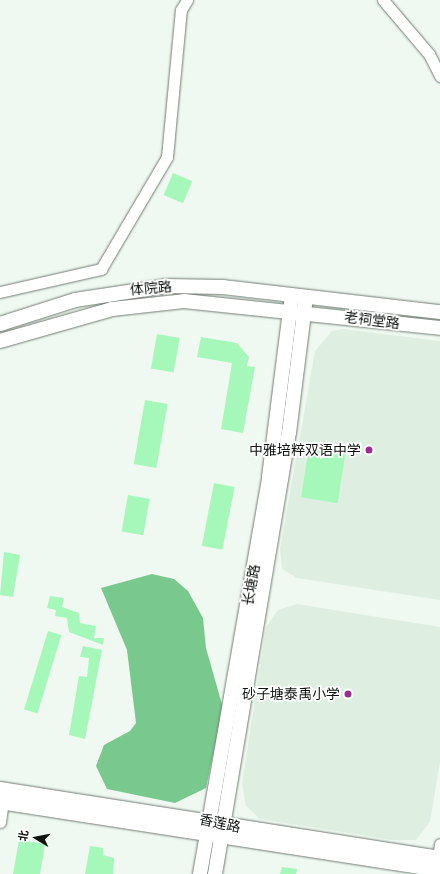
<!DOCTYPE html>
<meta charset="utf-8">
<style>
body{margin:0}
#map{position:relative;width:440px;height:874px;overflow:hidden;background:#eff9f1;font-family:"DejaVu Sans","Noto Sans SC",sans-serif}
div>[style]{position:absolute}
.built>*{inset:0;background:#deefe1}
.forest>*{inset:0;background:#79c98e}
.building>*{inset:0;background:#a6f8ba;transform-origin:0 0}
.roads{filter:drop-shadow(0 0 1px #727b73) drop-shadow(0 0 1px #727b73)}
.minor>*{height:11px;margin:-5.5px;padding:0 5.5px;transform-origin:5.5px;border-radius:5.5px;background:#fff}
.major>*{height:14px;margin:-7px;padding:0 7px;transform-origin:7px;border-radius:7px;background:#fff}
.dots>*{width:11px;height:11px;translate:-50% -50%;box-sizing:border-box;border:2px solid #fff;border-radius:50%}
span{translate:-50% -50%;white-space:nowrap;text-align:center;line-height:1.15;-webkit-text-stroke:3.5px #fff;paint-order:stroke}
.street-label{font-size:14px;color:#101411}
.poi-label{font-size:14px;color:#101411}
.right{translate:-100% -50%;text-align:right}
.north{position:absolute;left:16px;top:818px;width:40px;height:40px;-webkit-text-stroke:3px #fff;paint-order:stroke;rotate:280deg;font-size:11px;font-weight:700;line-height:16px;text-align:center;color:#101411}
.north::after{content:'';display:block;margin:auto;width:14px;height:18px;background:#101411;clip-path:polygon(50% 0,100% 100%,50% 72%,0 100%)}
</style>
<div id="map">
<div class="built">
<i style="clip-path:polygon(343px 329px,440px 341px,440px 600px,297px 578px,282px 569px,280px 549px,315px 351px,332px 331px)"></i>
<i style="clip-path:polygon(297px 604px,440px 627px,440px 762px,430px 822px,416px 840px,392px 840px,260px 819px,246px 806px,242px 784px,266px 627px,278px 610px)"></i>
</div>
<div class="forest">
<i style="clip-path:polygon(152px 574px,174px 579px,188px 591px,203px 618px,206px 648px,223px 708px,206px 788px,175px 803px,107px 789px,96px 766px,104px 745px,130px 731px,136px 723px,127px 650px,101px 588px)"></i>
</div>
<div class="building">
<i style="left:173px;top:173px;width:21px;height:24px;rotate:23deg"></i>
<i style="left:157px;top:334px;width:23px;height:35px;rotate:10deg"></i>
<i style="clip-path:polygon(201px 337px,237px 343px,249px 357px,247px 366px,255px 367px,243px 433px,221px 429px,232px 363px,197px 357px)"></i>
<i style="left:145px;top:400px;width:23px;height:65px;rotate:10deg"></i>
<i style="left:309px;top:447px;width:37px;height:51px;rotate:9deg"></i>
<i style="left:214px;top:483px;width:21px;height:64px;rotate:11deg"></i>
<i style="left:128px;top:495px;width:22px;height:37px;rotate:10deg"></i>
<i style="clip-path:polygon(4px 552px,20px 555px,13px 597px,0 595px)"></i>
<i style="clip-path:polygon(50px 596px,64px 598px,62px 607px,79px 613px,80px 623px,96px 626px,94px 638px,104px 638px,103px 645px,69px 632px,67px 618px,55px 616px,56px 610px,47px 608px)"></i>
<i style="left:48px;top:631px;width:14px;height:82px;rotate:17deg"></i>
<i style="clip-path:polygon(83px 646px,102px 650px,85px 739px,69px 735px,79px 676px,87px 677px,89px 658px,80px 657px)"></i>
<i style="clip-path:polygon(19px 840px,45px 844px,40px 874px,13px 874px)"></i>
<i style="clip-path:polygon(90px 846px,103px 848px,103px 855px,114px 858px,113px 874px,85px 874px)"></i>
<i style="clip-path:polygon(282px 867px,297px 869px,296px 874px,280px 874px)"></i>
</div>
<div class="roads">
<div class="minor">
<i style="left:383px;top:0;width:71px;rotate:49.6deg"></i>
<i style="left:429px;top:54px;width:25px;rotate:63deg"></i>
<i style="left:0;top:292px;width:104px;rotate:-12.8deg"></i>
<i style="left:101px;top:269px;width:130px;rotate:-59.5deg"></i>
<i style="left:167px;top:157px;width:148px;rotate:-84.6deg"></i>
<i style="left:181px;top:10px;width:12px;rotate:-59deg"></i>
<i style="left:0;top:822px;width:27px;rotate:-82deg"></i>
<i style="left:437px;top:865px;width:21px;rotate:-82deg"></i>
</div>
<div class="major">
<i style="left:0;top:324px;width:79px;rotate:-17.7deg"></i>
<i style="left:75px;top:300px;width:92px;rotate:-8.7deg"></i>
<i style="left:166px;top:286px;width:57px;rotate:1deg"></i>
<i style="left:223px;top:287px;width:218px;rotate:6.6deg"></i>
<i style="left:0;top:341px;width:116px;rotate:-15.9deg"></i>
<i style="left:112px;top:309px;width:72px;rotate:-6.3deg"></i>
<i style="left:184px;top:301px;width:257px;rotate:6deg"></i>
<i style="left:0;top:789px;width:445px;rotate:8.9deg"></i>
<i style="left:0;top:802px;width:445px;rotate:8.8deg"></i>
<i style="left:200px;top:874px;width:403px;rotate:-80.1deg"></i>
<i style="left:269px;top:477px;width:183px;rotate:-82.8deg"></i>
<i style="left:215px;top:874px;width:447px;rotate:-80.5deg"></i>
<i style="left:289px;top:433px;width:137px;rotate:-82.9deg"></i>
</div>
</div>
<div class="dots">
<i style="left:369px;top:450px;background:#992e90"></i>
<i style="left:348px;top:694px;background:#992e90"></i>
</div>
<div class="street-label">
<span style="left:151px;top:288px;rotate:-5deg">体院路</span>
<span style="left:372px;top:320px;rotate:7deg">老祠堂路</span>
<span style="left:251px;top:585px;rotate:-80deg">长塘路</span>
<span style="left:220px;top:823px;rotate:12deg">香莲路</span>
</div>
<div class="poi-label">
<span class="right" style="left:361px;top:450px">中雅培粹双语中学</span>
<span class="right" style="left:340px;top:694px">砂子塘泰禹小学</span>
</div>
<div class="north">北</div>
</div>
